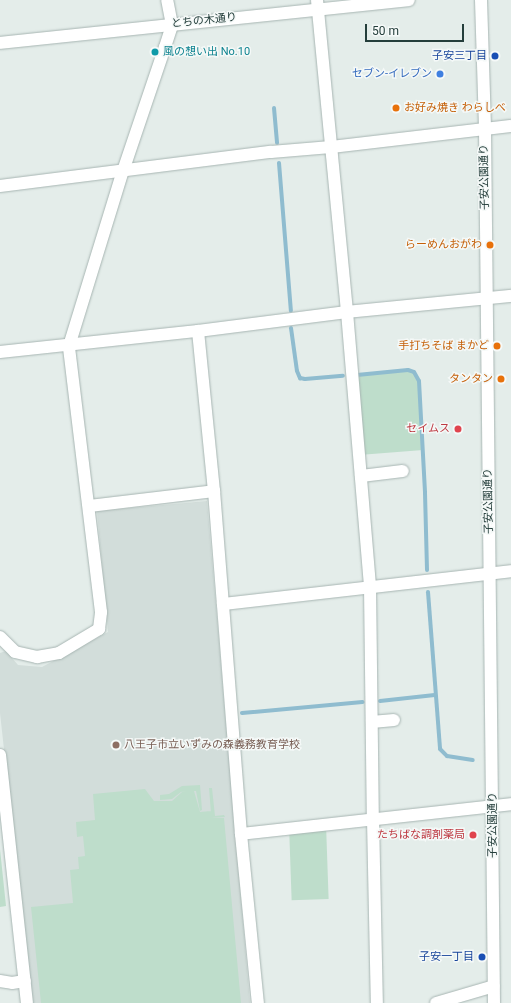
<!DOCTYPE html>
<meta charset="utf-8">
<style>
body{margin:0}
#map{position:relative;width:511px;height:1003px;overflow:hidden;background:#e4edea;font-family:Roboto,"Noto Sans JP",sans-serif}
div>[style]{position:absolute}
.built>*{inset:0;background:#d2ddda}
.green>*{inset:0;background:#beddcb;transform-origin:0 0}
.stream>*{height:4px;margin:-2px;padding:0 2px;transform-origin:2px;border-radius:2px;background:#8fbccf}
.roads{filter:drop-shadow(0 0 1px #a7b5b2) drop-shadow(0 0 1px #a7b5b2)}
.minor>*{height:12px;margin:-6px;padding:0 6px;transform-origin:6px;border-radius:6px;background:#fff}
.dots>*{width:11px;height:11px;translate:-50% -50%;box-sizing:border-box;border:2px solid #f5f9f8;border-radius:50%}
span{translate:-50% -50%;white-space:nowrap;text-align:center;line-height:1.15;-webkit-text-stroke:3px #f5f9f8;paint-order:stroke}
.street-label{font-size:11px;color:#243e3b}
.culture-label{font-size:11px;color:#0d838f}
.left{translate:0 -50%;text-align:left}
.transit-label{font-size:11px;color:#164399}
.right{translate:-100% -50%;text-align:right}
.shop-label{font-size:11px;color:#366cbe}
.food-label{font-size:11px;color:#c56008}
.health-label{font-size:11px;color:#be3a42}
.education-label{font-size:11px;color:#785e54}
.scale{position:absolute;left:365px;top:24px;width:99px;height:18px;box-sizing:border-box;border:2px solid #243e3b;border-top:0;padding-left:5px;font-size:12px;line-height:14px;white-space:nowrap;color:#243e3b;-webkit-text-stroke:3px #f5f9f8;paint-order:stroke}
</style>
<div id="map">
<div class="built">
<i style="clip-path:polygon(207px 501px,250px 1003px,32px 1003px,0 713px,0 653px,6px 651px,18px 665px,42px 667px,108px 632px,97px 511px)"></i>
</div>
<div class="green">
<i style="clip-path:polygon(408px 370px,414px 372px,419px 381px,423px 450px,359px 455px,352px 375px)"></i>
<i style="clip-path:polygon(200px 785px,202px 810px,200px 811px,196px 791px,194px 791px,200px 812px,211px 811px,211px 813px,209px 788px,212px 788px,215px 816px,224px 815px,225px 817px,211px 818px,224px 818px,241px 1003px,41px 1003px,31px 907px,73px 903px,70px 870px,79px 869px,78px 857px,85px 856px,83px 836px,77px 837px,76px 822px,95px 820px,93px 794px,145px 789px,154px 801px,172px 801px,182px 792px,186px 791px,181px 792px,172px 799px,160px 800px,160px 795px,169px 794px,182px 786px)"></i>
<i style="left:326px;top:824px;width:75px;height:37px;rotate:88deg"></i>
<i style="clip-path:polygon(0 849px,6px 906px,0 907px)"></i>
</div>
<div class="stream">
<i style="left:274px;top:108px;width:35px;rotate:85deg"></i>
<i style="left:279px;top:163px;width:148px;rotate:85.4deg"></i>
<i style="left:291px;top:328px;width:43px;rotate:82.1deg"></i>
<i style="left:297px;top:371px;width:8px;rotate:67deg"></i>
<i style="left:300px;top:378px;width:5px;rotate:11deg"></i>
<i style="left:305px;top:379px;width:38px;rotate:-5deg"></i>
<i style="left:357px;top:375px;width:51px;rotate:-5.6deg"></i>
<i style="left:408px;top:370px;width:6px;rotate:18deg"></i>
<i style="left:414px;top:372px;width:10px;rotate:61deg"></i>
<i style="left:419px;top:381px;width:112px;rotate:86.9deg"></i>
<i style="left:425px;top:493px;width:77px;rotate:88.5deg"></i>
<i style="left:428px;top:592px;width:157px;rotate:85.6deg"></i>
<i style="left:440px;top:749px;width:10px;rotate:45deg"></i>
<i style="left:447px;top:756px;width:26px;rotate:9deg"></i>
<i style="left:380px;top:701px;width:55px;rotate:-6.2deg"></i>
<i style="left:242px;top:713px;width:121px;rotate:-5.2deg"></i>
</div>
<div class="roads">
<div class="minor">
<i style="left:317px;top:0;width:313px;rotate:84.5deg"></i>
<i style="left:347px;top:312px;width:275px;rotate:85.2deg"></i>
<i style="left:370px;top:586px;width:233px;rotate:89.3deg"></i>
<i style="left:373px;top:819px;width:184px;rotate:88.8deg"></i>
<i style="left:481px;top:0;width:129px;rotate:88.2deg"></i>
<i style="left:485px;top:129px;width:874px;rotate:89.41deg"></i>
<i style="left:0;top:43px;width:411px;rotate:-6deg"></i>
<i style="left:0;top:186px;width:273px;rotate:-7.2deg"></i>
<i style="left:271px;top:152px;width:60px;rotate:-4.8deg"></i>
<i style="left:331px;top:147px;width:181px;rotate:-6.7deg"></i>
<i style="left:198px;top:331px;width:161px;rotate:84.3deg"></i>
<i style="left:214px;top:491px;width:344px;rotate:85.5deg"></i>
<i style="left:241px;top:834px;width:170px;rotate:84.3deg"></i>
<i style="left:0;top:352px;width:199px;rotate:-6.1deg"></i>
<i style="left:198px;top:331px;width:150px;rotate:-7.3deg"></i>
<i style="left:347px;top:312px;width:165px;rotate:-5.6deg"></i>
<i style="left:361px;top:476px;width:42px;rotate:-6.8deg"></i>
<i style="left:89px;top:506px;width:126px;rotate:-6.8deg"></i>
<i style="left:223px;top:604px;width:290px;rotate:-6.5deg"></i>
<i style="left:0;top:637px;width:21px;rotate:45deg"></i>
<i style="left:15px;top:652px;width:23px;rotate:13deg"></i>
<i style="left:37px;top:657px;width:22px;rotate:-10deg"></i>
<i style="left:59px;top:653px;width:47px;rotate:-31deg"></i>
<i style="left:99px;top:629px;width:17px;rotate:-83deg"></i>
<i style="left:101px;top:612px;width:268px;rotate:-96.9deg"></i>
<i style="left:69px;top:346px;width:183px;rotate:-72.9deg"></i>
<i style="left:123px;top:171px;width:131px;rotate:-71.3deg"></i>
<i style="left:165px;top:47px;width:23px;rotate:-72deg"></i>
<i style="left:172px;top:25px;width:25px;rotate:-101deg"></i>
<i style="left:372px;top:722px;width:22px;rotate:-5deg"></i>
<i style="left:0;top:755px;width:249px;rotate:83.8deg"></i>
<i style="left:241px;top:834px;width:272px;rotate:-6.3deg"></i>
<i style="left:0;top:981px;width:12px;rotate:9deg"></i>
<i style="left:12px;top:983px;width:13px;rotate:-9deg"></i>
<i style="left:436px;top:1003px;width:60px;rotate:-16.3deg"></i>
</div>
</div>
<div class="dots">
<i style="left:155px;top:52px;background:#0f9aa8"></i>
<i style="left:495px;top:56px;background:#1a4fb4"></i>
<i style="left:440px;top:74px;background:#3f7fe0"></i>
<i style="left:396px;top:108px;background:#e8710a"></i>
<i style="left:490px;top:245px;background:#e8710a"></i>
<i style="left:497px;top:346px;background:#e8710a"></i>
<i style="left:501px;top:379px;background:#e8710a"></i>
<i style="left:458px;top:429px;background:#e0444e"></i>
<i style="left:116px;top:745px;background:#8d6e63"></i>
<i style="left:473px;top:835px;background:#e0444e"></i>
<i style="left:482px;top:957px;background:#1a4fb4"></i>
</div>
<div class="street-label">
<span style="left:204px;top:21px;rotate:-6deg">とちの木通り</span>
<span style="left:485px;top:177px;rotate:-91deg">子安公園通り</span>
<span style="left:489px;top:501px;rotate:-91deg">子安公園通り</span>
<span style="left:493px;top:825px;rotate:-90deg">子安公園通り</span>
</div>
<div class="culture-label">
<span class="left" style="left:163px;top:52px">風の想い出 No.10</span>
</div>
<div class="transit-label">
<span class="right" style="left:487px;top:56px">子安三丁目</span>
<span class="right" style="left:474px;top:957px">子安一丁目</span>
</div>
<div class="shop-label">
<span class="right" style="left:432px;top:74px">セブン-イレブン</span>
</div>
<div class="food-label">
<span class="left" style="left:404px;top:108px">お好み焼き わらしべ</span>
<span class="right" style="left:482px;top:245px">らーめんおがわ</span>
<span class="right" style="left:489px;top:346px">手打ちそば まかど</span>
<span class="right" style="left:493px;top:379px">タンタン</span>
</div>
<div class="health-label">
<span class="right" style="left:450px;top:429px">セイムス</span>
<span class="right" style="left:465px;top:835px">たちばな調剤薬局</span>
</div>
<div class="education-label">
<span class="left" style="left:124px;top:745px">八王子市立いずみの森義務教育学校</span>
</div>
<div class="scale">50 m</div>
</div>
